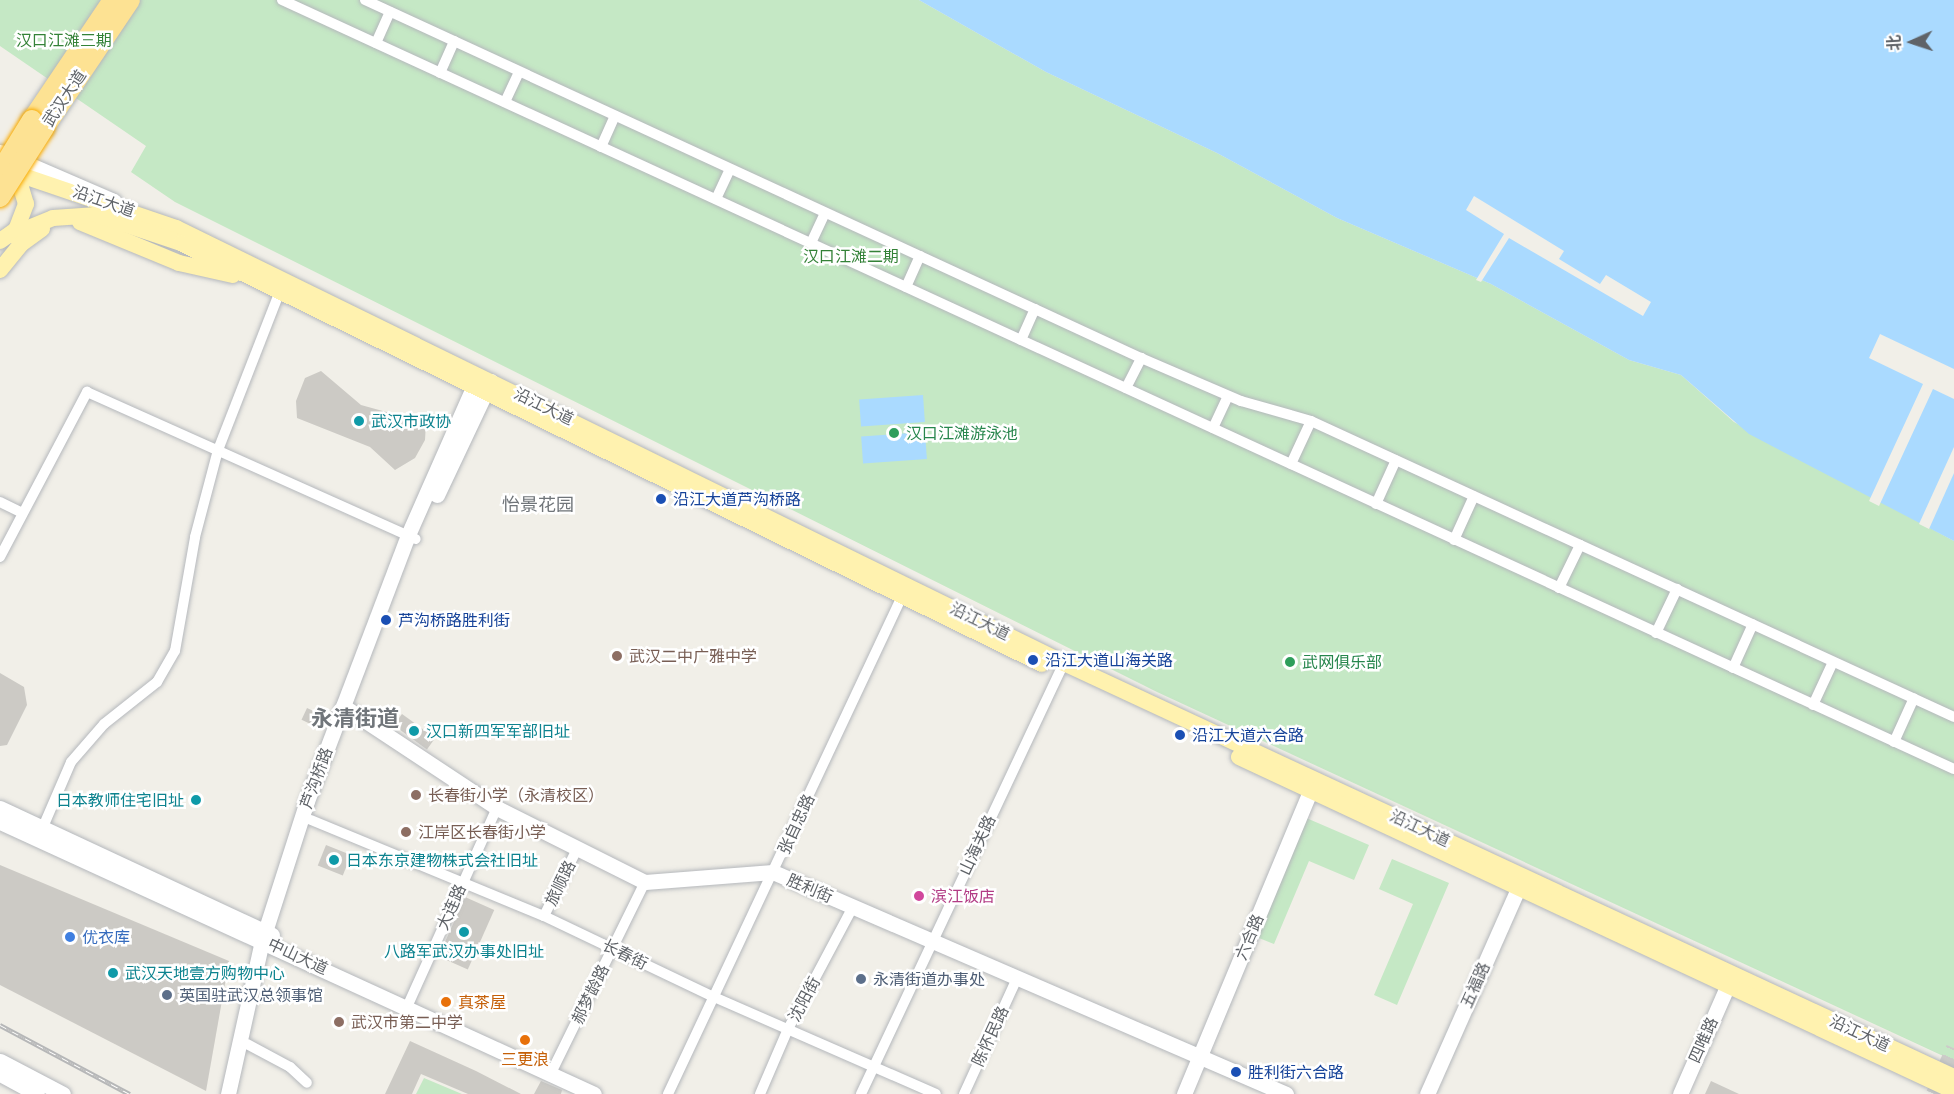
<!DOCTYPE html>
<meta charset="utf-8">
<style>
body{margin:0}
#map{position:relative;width:1954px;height:1094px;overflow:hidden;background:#f1efe8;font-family:Barlow,"Noto Sans SC",sans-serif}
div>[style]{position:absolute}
.green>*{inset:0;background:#c5e8c5}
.water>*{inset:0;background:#aadaff;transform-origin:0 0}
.pier>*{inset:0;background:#f1efe8}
.building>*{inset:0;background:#cccac5;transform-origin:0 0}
.primary-tunnel>*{height:16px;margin-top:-8px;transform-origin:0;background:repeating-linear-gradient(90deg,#ccccc8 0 16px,transparent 0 24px)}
.roads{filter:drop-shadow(0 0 2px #b5b8bc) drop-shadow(0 0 2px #b5b8bc)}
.street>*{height:10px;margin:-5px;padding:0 5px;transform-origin:5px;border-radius:5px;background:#fff}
.secondary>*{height:15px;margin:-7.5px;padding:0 7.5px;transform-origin:7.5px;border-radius:7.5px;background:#fff}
.primary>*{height:16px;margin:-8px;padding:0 8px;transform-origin:8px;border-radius:8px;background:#fff2af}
.highway>*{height:20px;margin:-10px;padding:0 10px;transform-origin:10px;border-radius:10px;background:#fde293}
.rail>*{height:4.5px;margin-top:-2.25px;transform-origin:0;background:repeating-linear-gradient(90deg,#fff 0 7px,#b6b7b8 0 14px);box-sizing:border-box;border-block:2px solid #b6b7b8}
.bridges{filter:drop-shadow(0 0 2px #f9ab00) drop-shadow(0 0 2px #f9ab00)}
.highway-bridge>*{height:20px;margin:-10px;padding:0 10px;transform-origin:10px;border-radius:10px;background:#fde293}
.dots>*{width:16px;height:16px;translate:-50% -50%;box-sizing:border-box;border:3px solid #fff;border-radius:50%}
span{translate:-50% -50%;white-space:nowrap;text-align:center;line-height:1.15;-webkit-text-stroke:5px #fff;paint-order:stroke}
.park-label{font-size:16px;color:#348238}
.street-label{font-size:16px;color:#5f6368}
.culture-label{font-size:16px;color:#0d838f}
.left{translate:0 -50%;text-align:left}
.right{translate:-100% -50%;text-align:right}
.leisure-label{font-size:16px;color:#27864d}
.transit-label{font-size:16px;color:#164399}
.education-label{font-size:16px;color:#785e54}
.hotel-label{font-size:16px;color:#b23c85}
.shop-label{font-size:16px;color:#366cbe}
.service-label{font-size:16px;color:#4e5e75}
.food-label{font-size:16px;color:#c56008}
.neighbourhood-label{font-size:18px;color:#70757a}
.district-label{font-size:22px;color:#70757a;font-weight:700}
.north{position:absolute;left:1882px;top:12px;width:60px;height:60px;-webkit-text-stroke:4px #fff;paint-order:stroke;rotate:267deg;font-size:16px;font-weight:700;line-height:24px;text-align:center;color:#5f6368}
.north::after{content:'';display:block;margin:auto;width:21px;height:27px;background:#5f6368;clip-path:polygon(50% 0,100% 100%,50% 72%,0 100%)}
</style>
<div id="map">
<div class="green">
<i style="clip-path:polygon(0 0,919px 0,1046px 72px,1217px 153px,1337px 218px,1491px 284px,1629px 360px,1681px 375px,1734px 422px,1954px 541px,1954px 1061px,1157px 692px,175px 202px,131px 172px,146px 146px,0 46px)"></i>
<i style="clip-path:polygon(1304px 817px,1369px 845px,1354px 880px,1309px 861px,1274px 944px,1254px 936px)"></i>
<i style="clip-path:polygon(1392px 859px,1449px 883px,1397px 1005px,1374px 995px,1413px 904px,1379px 889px)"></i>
<i style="clip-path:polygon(424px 1078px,462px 1094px,416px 1094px)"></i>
</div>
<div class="water">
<i style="clip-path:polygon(919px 0,1954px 0,1954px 541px,1749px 434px,1681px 375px,1629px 360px,1491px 284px,1337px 218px,1217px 153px,1046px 72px)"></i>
<i style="left:923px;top:395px;width:27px;height:64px;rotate:86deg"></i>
<i style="left:925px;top:432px;width:27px;height:64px;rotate:86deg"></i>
</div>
<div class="pier">
<i style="clip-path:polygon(1474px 196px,1564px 251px,1559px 259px,1600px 284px,1606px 275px,1651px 302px,1643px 316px,1509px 238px,1481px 282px,1476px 280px,1504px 234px,1466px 210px)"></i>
<i style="clip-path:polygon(1880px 334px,1954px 369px,1954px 399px,1933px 389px,1879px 506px,1869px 501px,1923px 384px,1869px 358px)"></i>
<i style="clip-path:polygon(1954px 447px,1954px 473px,1929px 529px,1919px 524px)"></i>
</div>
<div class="building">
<i style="clip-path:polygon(321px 371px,361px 405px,426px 423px,425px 440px,415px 458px,395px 470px,370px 447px,297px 418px,296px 401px,305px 378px)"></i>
<i style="clip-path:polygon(0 673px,24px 687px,27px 705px,7px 745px,0 746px)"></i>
<i style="left:307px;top:708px;width:23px;height:13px;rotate:25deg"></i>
<i style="left:402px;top:714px;width:41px;height:14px;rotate:36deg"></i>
<i style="left:326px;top:845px;width:27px;height:22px;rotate:22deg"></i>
<i style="clip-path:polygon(0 865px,229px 961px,206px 1091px,0 985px)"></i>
<i style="left:465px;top:897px;width:32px;height:65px;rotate:24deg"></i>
<i style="clip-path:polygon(410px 1041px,476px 1071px,521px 1094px,468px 1094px,421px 1074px,412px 1094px,385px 1094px)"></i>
<i style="clip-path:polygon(541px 1081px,562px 1090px,561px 1094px,534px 1094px)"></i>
<i style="clip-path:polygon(1711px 1081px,1739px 1094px,1705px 1094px)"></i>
</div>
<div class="primary-tunnel">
<i style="left:1934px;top:1094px;width:50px;rotate:-66.5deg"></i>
</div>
<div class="roads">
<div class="street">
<i style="left:282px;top:0;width:1840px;rotate:24.7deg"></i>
<i style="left:365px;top:0;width:855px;rotate:24.77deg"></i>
<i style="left:1141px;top:358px;width:109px;rotate:23.3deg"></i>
<i style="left:1241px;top:401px;width:73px;rotate:15.9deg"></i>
<i style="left:1311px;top:421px;width:708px;rotate:24.72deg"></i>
<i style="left:376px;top:43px;width:34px;rotate:-66deg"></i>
<i style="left:440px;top:73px;width:35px;rotate:-66deg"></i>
<i style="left:505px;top:102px;width:33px;rotate:-65deg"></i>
<i style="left:601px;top:147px;width:34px;rotate:-66deg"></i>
<i style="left:716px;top:199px;width:33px;rotate:-65deg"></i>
<i style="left:811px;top:243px;width:33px;rotate:-65deg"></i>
<i style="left:906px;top:287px;width:34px;rotate:-66deg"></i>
<i style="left:1021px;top:340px;width:34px;rotate:-66deg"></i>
<i style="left:1126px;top:388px;width:34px;rotate:-63deg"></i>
<i style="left:1213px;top:428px;width:35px;rotate:-65deg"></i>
<i style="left:1291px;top:464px;width:47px;rotate:-65.1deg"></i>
<i style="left:0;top:502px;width:25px;rotate:26deg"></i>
<i style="left:1376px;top:504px;width:48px;rotate:-65.6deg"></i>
<i style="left:1454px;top:540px;width:48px;rotate:-65.6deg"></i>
<i style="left:0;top:557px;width:187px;rotate:-62.2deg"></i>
<i style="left:87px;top:392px;width:360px;rotate:24.1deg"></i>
<i style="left:1559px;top:588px;width:48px;rotate:-64deg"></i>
<i style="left:1656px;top:633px;width:49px;rotate:-64.5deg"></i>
<i style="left:1733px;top:668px;width:48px;rotate:-65.6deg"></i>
<i style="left:1813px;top:705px;width:47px;rotate:-65.1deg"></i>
<i style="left:1894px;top:742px;width:48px;rotate:-65.6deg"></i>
<i style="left:311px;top:820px;width:252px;rotate:22.4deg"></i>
<i style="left:544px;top:916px;width:188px;rotate:25.5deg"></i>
<i style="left:714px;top:997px;width:242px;rotate:23.6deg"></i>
<i style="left:40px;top:834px;width:78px;rotate:-66.7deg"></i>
<i style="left:71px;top:762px;width:50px;rotate:-49deg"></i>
<i style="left:104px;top:724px;width:68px;rotate:-38.4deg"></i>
<i style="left:157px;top:682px;width:36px;rotate:-60deg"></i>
<i style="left:175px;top:651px;width:116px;rotate:-80deg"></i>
<i style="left:195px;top:537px;width:90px;rotate:-75.2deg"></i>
<i style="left:218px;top:450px;width:171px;rotate:-68.7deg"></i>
<i style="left:544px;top:916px;width:75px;rotate:-63.8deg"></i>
<i style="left:407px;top:1007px;width:218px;rotate:-65.7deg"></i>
<i style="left:247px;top:1044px;width:49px;rotate:28.1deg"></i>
<i style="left:290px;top:1067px;width:23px;rotate:43deg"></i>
<i style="left:551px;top:1073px;width:213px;rotate:-63.8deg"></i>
<i style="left:668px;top:1094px;width:555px;rotate:-64.82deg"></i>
<i style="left:760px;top:1094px;width:71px;rotate:-66.7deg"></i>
<i style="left:788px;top:1029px;width:138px;rotate:-62deg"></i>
<i style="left:861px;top:1094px;width:476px;rotate:-64.8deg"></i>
<i style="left:964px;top:1094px;width:128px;rotate:-65.4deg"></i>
</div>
<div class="secondary">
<i style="left:0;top:152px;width:124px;rotate:23.3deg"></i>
<i style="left:437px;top:495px;width:126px;rotate:-64.7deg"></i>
<i style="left:343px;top:706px;width:185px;rotate:33.5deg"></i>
<i style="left:497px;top:808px;width:165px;rotate:26.6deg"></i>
<i style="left:645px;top:882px;width:128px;rotate:-4.5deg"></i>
<i style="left:773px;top:872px;width:559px;rotate:23.4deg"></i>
<i style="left:0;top:808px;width:300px;rotate:25deg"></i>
<i style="left:0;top:822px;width:653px;rotate:24.6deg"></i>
<i style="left:0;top:1061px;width:71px;rotate:27.6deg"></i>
<i style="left:0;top:1074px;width:42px;rotate:28.4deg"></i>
<i style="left:228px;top:1094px;width:157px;rotate:-77.5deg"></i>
<i style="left:262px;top:941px;width:147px;rotate:-72.2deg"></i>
<i style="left:307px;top:801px;width:285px;rotate:-69.2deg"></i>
<i style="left:408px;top:535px;width:174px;rotate:-66.2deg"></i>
<i style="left:1184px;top:1094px;width:339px;rotate:-67.4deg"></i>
<i style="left:1427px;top:1094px;width:237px;rotate:-66.1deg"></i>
<i style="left:1680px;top:1094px;width:117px;rotate:-66.3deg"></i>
</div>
<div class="primary">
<i style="left:6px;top:170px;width:180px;rotate:18.8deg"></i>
<i style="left:176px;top:228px;width:989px;rotate:26.1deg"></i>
<i style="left:1064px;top:663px;width:982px;rotate:24.95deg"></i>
<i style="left:80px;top:222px;width:107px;rotate:22.5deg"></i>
<i style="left:179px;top:263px;width:55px;rotate:12.5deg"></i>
<i style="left:12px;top:235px;width:44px;rotate:-22.5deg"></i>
<i style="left:53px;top:218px;width:44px;rotate:-3.9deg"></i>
<i style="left:97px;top:215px;width:89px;rotate:18.4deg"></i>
<i style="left:181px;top:243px;width:958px;rotate:26.06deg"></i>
<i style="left:0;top:241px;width:19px;rotate:-35deg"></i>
<i style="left:16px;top:230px;width:28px;rotate:-69deg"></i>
<i style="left:26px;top:204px;width:21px;rotate:-107deg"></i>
<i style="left:20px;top:184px;width:20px;rotate:-135deg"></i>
<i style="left:0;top:270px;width:33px;rotate:-51deg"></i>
<i style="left:21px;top:244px;width:26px;rotate:-36deg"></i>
<i style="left:1239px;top:757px;width:789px;rotate:25.04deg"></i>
</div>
<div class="highway">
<i style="left:32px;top:120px;width:145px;rotate:-56deg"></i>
<i style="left:44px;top:128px;width:154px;rotate:-56.1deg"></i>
</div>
</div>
<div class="rail">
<i style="left:0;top:1025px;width:147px;rotate:28deg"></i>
</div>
<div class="bridges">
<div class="highway-bridge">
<i style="left:0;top:172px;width:61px;rotate:-58.4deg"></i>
<i style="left:0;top:197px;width:82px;rotate:-57.5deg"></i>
</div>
</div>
<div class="dots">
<i style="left:359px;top:421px;background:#0f9aa8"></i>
<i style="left:894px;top:433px;background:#2e9e5b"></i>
<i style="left:661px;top:499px;background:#1a4fb4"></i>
<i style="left:386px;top:620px;background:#1a4fb4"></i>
<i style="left:617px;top:656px;background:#8d6e63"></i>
<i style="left:1033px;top:660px;background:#1a4fb4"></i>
<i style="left:1290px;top:662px;background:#2e9e5b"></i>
<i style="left:414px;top:731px;background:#0f9aa8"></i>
<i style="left:1180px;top:735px;background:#1a4fb4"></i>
<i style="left:416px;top:795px;background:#8d6e63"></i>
<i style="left:196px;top:800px;background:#0f9aa8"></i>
<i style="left:406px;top:832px;background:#8d6e63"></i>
<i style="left:334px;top:860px;background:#0f9aa8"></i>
<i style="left:919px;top:896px;background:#d1479c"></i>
<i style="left:464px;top:932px;background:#0f9aa8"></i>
<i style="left:70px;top:937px;background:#3f7fe0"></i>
<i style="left:113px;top:973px;background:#0f9aa8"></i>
<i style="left:861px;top:979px;background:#5c6f8a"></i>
<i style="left:167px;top:995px;background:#5c6f8a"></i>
<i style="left:446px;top:1002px;background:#e8710a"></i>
<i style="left:339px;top:1022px;background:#8d6e63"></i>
<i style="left:525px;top:1040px;background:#e8710a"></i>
<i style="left:1236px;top:1072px;background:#1a4fb4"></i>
</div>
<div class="park-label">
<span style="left:64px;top:40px">汉口江滩三期</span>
<span style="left:851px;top:256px">汉口江滩二期</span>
</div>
<div class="street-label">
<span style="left:64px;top:98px;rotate:-56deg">武汉大道</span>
<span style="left:104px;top:201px;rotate:19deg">沿江大道</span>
<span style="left:544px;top:406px;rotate:26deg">沿江大道</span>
<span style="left:980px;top:621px;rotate:26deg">沿江大道</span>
<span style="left:316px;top:778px;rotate:-70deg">芦沟桥路</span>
<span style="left:796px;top:824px;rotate:-65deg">张自忠路</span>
<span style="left:1420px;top:828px;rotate:25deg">沿江大道</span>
<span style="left:977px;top:845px;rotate:-65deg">山海关路</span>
<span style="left:560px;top:883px;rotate:-64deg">旅顺路</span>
<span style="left:810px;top:888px;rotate:23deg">胜利街</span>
<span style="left:451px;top:907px;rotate:-66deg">大连路</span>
<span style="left:1249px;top:937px;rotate:-67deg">六合路</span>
<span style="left:625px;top:954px;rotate:26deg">长春街</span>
<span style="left:298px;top:956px;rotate:25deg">中山大道</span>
<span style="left:1475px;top:985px;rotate:-66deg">五福路</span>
<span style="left:590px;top:994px;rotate:-64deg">郝梦龄路</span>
<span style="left:804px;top:999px;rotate:-62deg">沈阳街</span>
<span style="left:1860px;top:1033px;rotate:25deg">沿江大道</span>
<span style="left:990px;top:1036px;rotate:-65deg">陈怀民路</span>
<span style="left:1703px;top:1040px;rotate:-66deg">四唯路</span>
</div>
<div class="culture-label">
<span class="left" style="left:371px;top:421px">武汉市政协</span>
<span class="left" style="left:426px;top:731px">汉口新四军军部旧址</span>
<span class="right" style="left:184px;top:800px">日本教师住宅旧址</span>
<span class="left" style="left:346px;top:860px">日本东京建物株式会社旧址</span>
<span style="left:464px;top:951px">八路军武汉办事处旧址</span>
<span class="left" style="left:125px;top:973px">武汉天地壹方购物中心</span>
</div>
<div class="leisure-label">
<span class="left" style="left:906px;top:433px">汉口江滩游泳池</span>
<span class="left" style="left:1302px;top:662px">武网俱乐部</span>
</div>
<div class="transit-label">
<span class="left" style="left:673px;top:499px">沿江大道芦沟桥路</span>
<span class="left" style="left:398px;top:620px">芦沟桥路胜利街</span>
<span class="left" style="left:1045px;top:660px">沿江大道山海关路</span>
<span class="left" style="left:1192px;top:735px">沿江大道六合路</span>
<span class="left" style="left:1248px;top:1072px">胜利街六合路</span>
</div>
<div class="education-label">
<span class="left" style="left:629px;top:656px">武汉二中广雅中学</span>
<span class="left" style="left:428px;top:795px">长春街小学（永清校区）</span>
<span class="left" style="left:418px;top:832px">江岸区长春街小学</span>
<span class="left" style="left:351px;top:1022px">武汉市第二中学</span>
</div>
<div class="hotel-label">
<span class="left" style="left:931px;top:896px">滨江饭店</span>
</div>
<div class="shop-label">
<span class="left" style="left:82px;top:937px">优衣库</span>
</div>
<div class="service-label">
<span class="left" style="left:873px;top:979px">永清街道办事处</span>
<span class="left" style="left:179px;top:995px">英国驻武汉总领事馆</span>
</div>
<div class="food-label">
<span class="left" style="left:458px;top:1002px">真茶屋</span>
<span style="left:525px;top:1059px">三更浪</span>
</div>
<div class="neighbourhood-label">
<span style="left:538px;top:504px">怡景花园</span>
</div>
<div class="district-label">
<span style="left:355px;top:718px">永清街道</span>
</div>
<div class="north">北</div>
</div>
